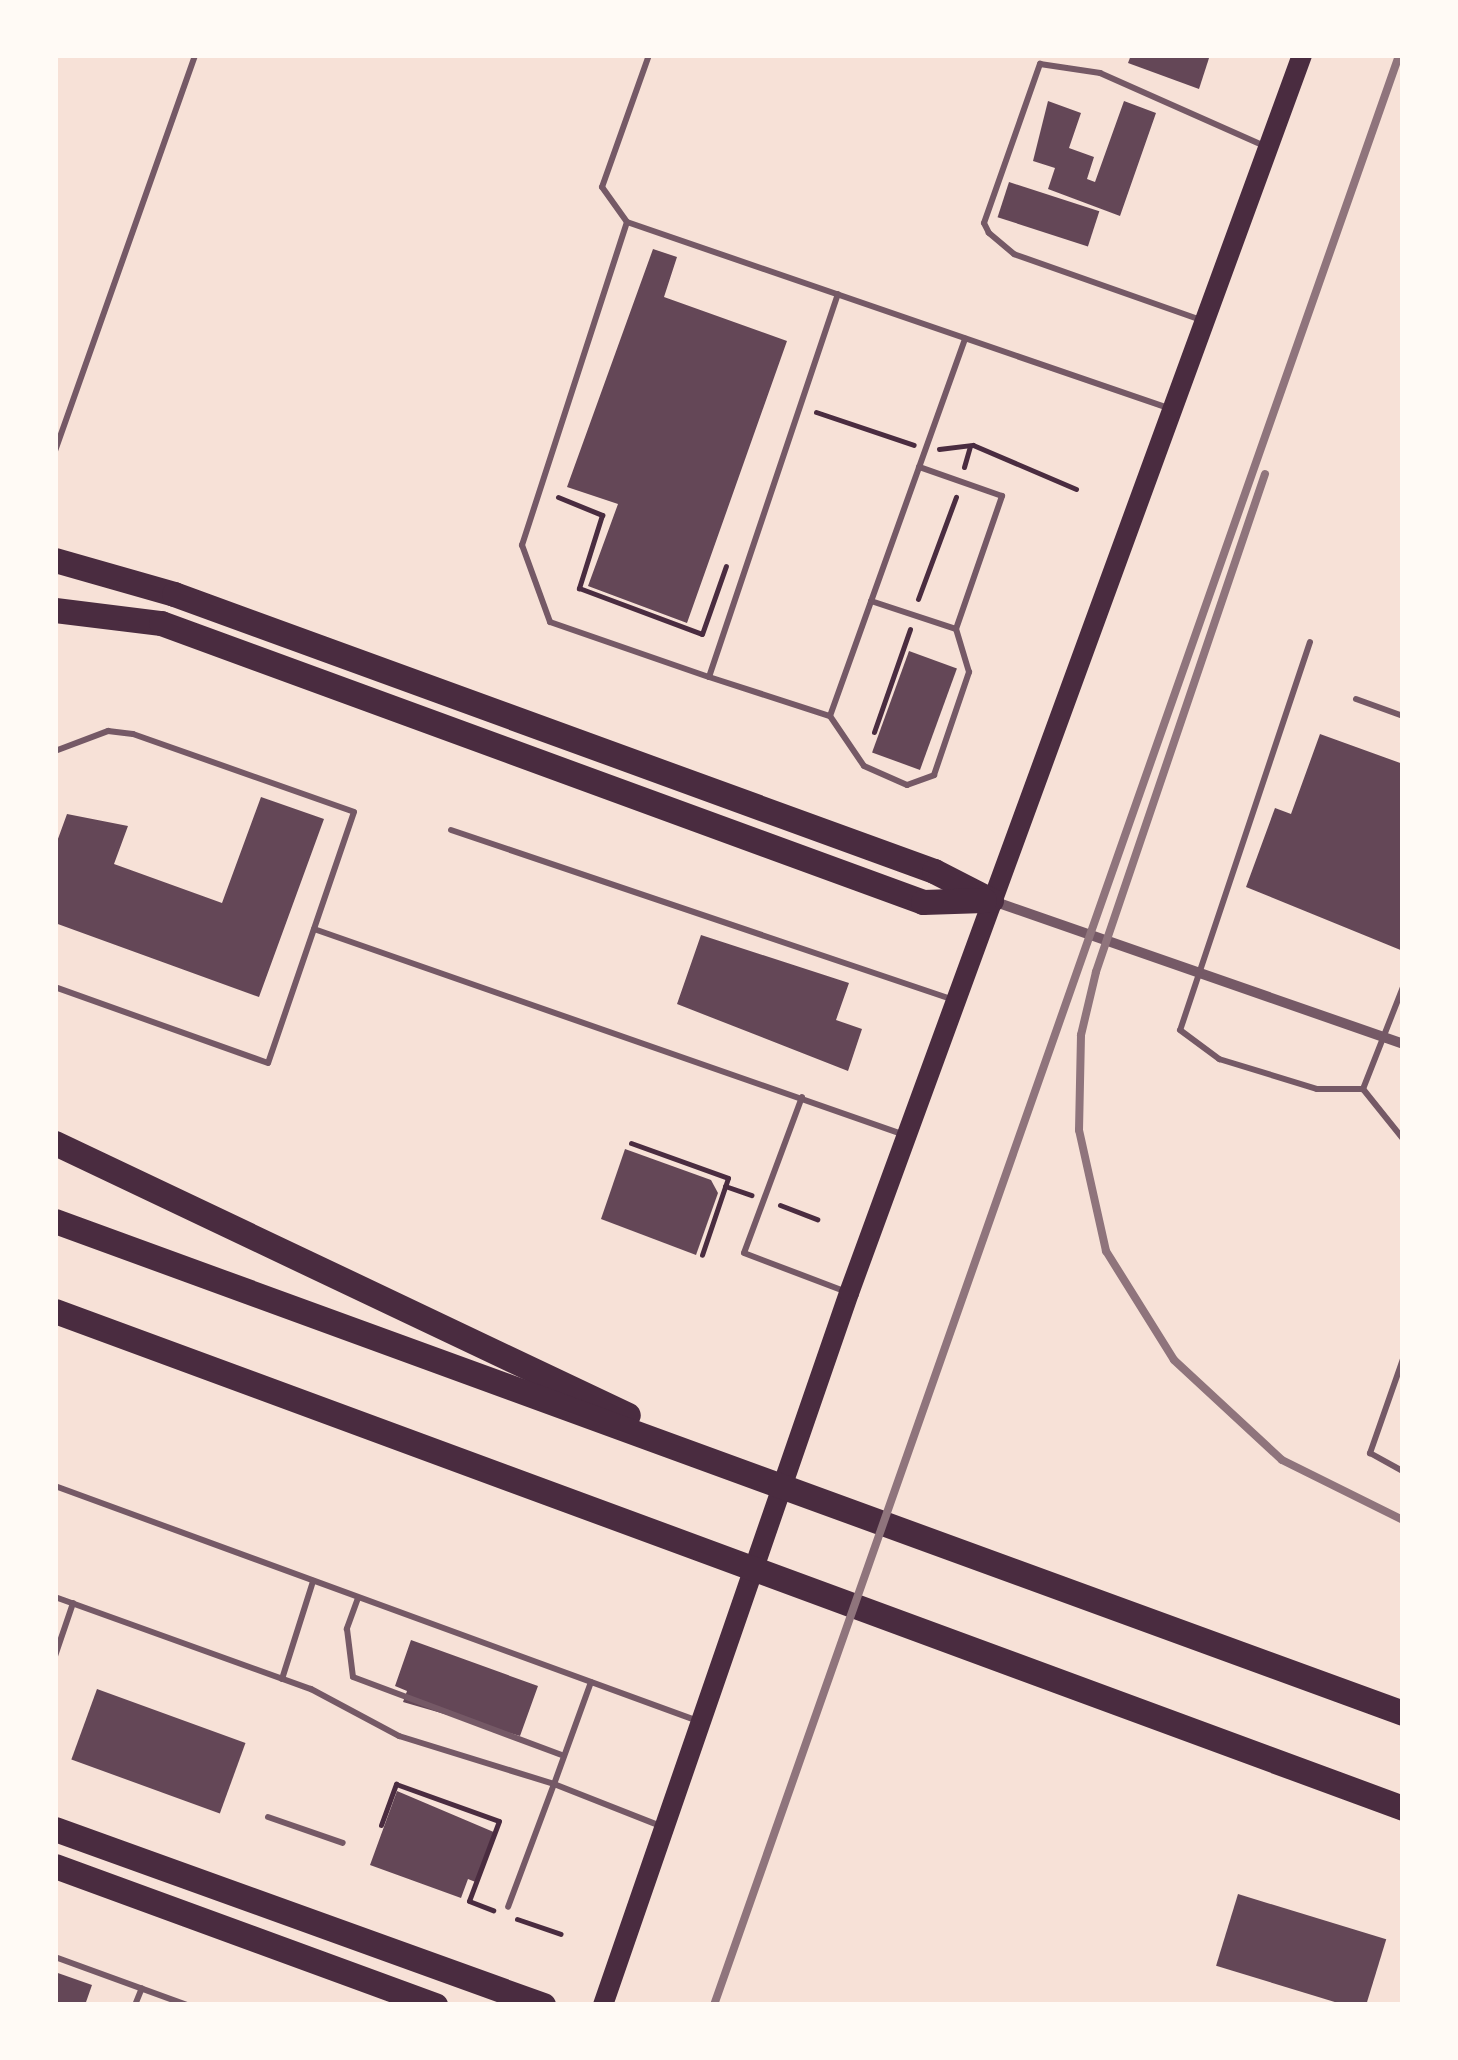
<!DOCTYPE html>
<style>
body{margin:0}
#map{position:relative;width:1458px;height:2060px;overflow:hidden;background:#f7e1d7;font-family:Poppins,sans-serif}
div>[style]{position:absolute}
.building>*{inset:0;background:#644757;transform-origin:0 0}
.path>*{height:5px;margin:-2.5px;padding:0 2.5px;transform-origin:2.5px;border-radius:2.5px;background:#4a2c40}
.service>*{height:6px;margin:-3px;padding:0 3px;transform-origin:3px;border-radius:3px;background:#755966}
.minor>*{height:10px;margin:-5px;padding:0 5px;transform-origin:5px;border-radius:5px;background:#755966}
.primary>*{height:20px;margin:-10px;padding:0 10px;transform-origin:10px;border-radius:10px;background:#4a2c40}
.motorway>*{height:25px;margin:-12.5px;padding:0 12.5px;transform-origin:12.5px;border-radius:12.5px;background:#4a2c40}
.rail>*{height:8px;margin:-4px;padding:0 4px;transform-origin:4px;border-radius:4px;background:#8f747c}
span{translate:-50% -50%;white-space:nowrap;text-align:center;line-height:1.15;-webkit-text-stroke:10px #fffaf5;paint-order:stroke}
.frame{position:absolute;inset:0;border:58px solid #fffaf5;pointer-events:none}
</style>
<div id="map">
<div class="building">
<i style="clip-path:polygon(1131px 55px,1210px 55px,1199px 89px,1128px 63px)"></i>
<i style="clip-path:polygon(1048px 101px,1081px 113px,1069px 148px,1094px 157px,1087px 179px,1095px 182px,1124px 101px,1156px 113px,1120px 216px,1048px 189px,1055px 168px,1033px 161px)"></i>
<i style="left:1009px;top:182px;width:95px;height:37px;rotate:18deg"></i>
<i style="clip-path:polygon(653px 249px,677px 257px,664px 297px,787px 341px,687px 623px,588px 586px,618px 504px,567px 487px)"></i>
<i style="left:909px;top:651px;width:51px;height:108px;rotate:20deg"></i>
<i style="clip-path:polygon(1320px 734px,1403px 764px,1403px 951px,1246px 887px,1275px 808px,1291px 814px)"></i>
<i style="clip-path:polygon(261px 797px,324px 819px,259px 997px,55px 923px,55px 847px,67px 814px,128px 826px,114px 864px,222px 903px)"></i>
<i style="clip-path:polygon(701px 935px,849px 983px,836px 1020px,862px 1029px,848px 1071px,677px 1004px)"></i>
<i style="clip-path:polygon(625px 1149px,711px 1180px,718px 1193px,696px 1255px,601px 1219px)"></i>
<i style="clip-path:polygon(411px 1640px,538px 1686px,520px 1736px,403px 1702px,407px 1691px,395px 1686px)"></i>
<i style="left:97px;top:1689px;width:158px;height:75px;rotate:20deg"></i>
<i style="clip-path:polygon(397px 1791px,496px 1833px,478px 1883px,468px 1879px,461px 1898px,370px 1865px)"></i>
<i style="left:1238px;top:1894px;width:155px;height:75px;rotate:17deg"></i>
<i style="clip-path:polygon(55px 1972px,92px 1985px,85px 2005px,55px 2005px)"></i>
</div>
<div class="path">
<i style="left:816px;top:412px;width:103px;rotate:18.6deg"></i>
<i style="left:939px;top:449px;width:34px;rotate:-7deg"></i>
<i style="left:973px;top:445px;width:112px;rotate:23.1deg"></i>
<i style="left:964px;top:467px;width:22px;rotate:-74deg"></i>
<i style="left:558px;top:497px;width:48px;rotate:22.2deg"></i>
<i style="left:602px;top:515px;width:77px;rotate:107.5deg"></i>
<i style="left:579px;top:588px;width:131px;rotate:20.5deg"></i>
<i style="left:702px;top:634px;width:72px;rotate:-70.6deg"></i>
<i style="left:918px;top:599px;width:109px;rotate:-69.6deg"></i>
<i style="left:874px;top:732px;width:109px;rotate:-70.7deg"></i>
<i style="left:631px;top:1143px;width:103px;rotate:19.8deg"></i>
<i style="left:728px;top:1178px;width:81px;rotate:108.7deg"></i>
<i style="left:725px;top:1186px;width:28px;rotate:19deg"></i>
<i style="left:780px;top:1205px;width:40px;rotate:21deg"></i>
<i style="left:381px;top:1825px;width:44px;rotate:-69.9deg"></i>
<i style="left:396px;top:1784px;width:109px;rotate:19.8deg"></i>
<i style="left:499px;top:1821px;width:85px;rotate:110.6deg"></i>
<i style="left:469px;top:1901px;width:26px;rotate:21deg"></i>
<i style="left:517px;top:1919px;width:46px;rotate:18.8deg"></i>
</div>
<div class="service">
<i style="left:649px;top:55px;width:140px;rotate:109.6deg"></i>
<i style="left:602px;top:187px;width:43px;rotate:54.5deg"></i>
<i style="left:627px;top:222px;width:572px;rotate:18.97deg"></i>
<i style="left:627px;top:222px;width:340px;rotate:108deg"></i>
<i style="left:522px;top:545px;width:82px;rotate:70deg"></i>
<i style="left:550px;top:622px;width:168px;rotate:19.1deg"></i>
<i style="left:709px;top:677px;width:404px;rotate:-71.4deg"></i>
<i style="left:1201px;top:320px;width:198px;rotate:-160.6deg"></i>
<i style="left:1014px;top:254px;width:33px;rotate:-140deg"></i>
<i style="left:989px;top:233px;width:11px;rotate:-117deg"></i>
<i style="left:984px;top:223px;width:169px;rotate:-70.6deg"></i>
<i style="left:1040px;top:64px;width:61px;rotate:8.5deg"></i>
<i style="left:1100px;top:73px;width:180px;rotate:23.9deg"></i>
<i style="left:55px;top:451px;width:420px;rotate:-70.5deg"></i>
<i style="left:871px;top:601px;width:89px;rotate:18.2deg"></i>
<i style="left:956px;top:629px;width:141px;rotate:-70.9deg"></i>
<i style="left:1002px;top:496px;width:88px;rotate:-160.7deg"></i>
<i style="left:1310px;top:642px;width:409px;rotate:108.5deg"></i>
<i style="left:1180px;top:1030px;width:49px;rotate:36.6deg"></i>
<i style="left:1219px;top:1059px;width:102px;rotate:17deg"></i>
<i style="left:1317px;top:1089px;width:46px"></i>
<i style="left:709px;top:677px;width:127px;rotate:17.9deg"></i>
<i style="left:830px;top:716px;width:401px;rotate:-70.3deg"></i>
<i style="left:1356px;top:699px;width:50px;rotate:19.9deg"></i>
<i style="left:830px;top:716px;width:60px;rotate:55.8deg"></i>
<i style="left:864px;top:766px;width:47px;rotate:23.8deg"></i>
<i style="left:907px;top:785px;width:29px;rotate:-20deg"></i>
<i style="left:934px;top:775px;width:109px;rotate:-71.2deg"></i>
<i style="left:969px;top:672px;width:45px;rotate:-106.8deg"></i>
<i style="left:55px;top:751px;width:57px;rotate:-20.7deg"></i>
<i style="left:108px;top:731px;width:25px;rotate:7deg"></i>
<i style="left:133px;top:734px;width:234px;rotate:19.4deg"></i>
<i style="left:354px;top:812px;width:265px;rotate:108.9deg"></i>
<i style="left:268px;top:1063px;width:226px;rotate:-160.4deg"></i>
<i style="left:451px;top:830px;width:531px;rotate:18.67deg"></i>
<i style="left:314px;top:929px;width:626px;rotate:19.22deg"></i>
<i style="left:1403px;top:987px;width:110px;rotate:111.4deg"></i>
<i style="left:1363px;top:1089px;width:64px;rotate:51.3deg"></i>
<i style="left:802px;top:1097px;width:166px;rotate:110.4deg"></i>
<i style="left:744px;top:1253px;width:107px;rotate:20.8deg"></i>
<i style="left:1403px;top:1359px;width:100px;rotate:109.3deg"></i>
<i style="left:1370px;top:1453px;width:38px;rotate:29deg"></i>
<i style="left:55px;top:1486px;width:685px;rotate:20.08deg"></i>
<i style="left:55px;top:1597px;width:272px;rotate:19.8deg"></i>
<i style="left:311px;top:1689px;width:100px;rotate:28.1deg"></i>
<i style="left:399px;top:1736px;width:162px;rotate:17.2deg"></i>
<i style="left:554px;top:1784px;width:131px;rotate:110.5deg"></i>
<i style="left:358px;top:1598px;width:33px;rotate:110deg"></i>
<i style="left:347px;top:1629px;width:48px;rotate:82.9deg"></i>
<i style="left:353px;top:1677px;width:225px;rotate:20.5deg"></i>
<i style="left:55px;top:1656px;width:56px;rotate:-71.2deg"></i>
<i style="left:282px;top:1679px;width:103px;rotate:-72.4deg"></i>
<i style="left:591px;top:1682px;width:109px;rotate:109.9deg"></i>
<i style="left:554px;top:1784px;width:117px;rotate:21.5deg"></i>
<i style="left:268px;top:1817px;width:79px;rotate:19.1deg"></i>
<i style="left:55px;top:1957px;width:140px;rotate:20deg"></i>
<i style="left:135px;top:2005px;width:18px;rotate:-68deg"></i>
</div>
<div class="minor">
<i style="left:993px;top:901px;width:434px;rotate:19.2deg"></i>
</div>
<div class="primary">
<i style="left:603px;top:2005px;width:753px;rotate:-70.94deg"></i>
<i style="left:849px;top:1293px;width:1318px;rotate:-69.9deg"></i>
</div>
<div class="motorway">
<i style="left:55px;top:560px;width:124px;rotate:15.9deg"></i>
<i style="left:174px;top:594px;width:809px;rotate:20.03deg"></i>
<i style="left:934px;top:871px;width:64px;rotate:27deg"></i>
<i style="left:55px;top:610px;width:107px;rotate:7deg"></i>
<i style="left:161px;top:623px;width:811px;rotate:20.11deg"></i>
<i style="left:923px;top:902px;width:61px;rotate:-1.9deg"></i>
<i style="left:55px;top:1143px;width:634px;rotate:25.39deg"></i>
<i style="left:55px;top:1221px;width:1435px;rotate:20.05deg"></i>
<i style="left:55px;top:1311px;width:1437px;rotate:20.24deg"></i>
<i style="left:55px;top:1829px;width:519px;rotate:19.83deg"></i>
<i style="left:55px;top:1866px;width:405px;rotate:20.1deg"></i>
</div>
<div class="rail">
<i style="left:1265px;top:474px;width:526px;rotate:108.75deg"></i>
<i style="left:1096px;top:972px;width:65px;rotate:103.4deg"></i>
<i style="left:1081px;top:1035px;width:95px;rotate:91.2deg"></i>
<i style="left:1079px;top:1130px;width:124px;rotate:77.4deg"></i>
<i style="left:1106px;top:1251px;width:128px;rotate:58deg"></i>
<i style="left:1174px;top:1360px;width:147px;rotate:42.8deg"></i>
<i style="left:1282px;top:1460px;width:135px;rotate:26.4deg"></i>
<i style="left:714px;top:2005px;width:2067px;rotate:-70.64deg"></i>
</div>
<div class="frame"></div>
</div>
